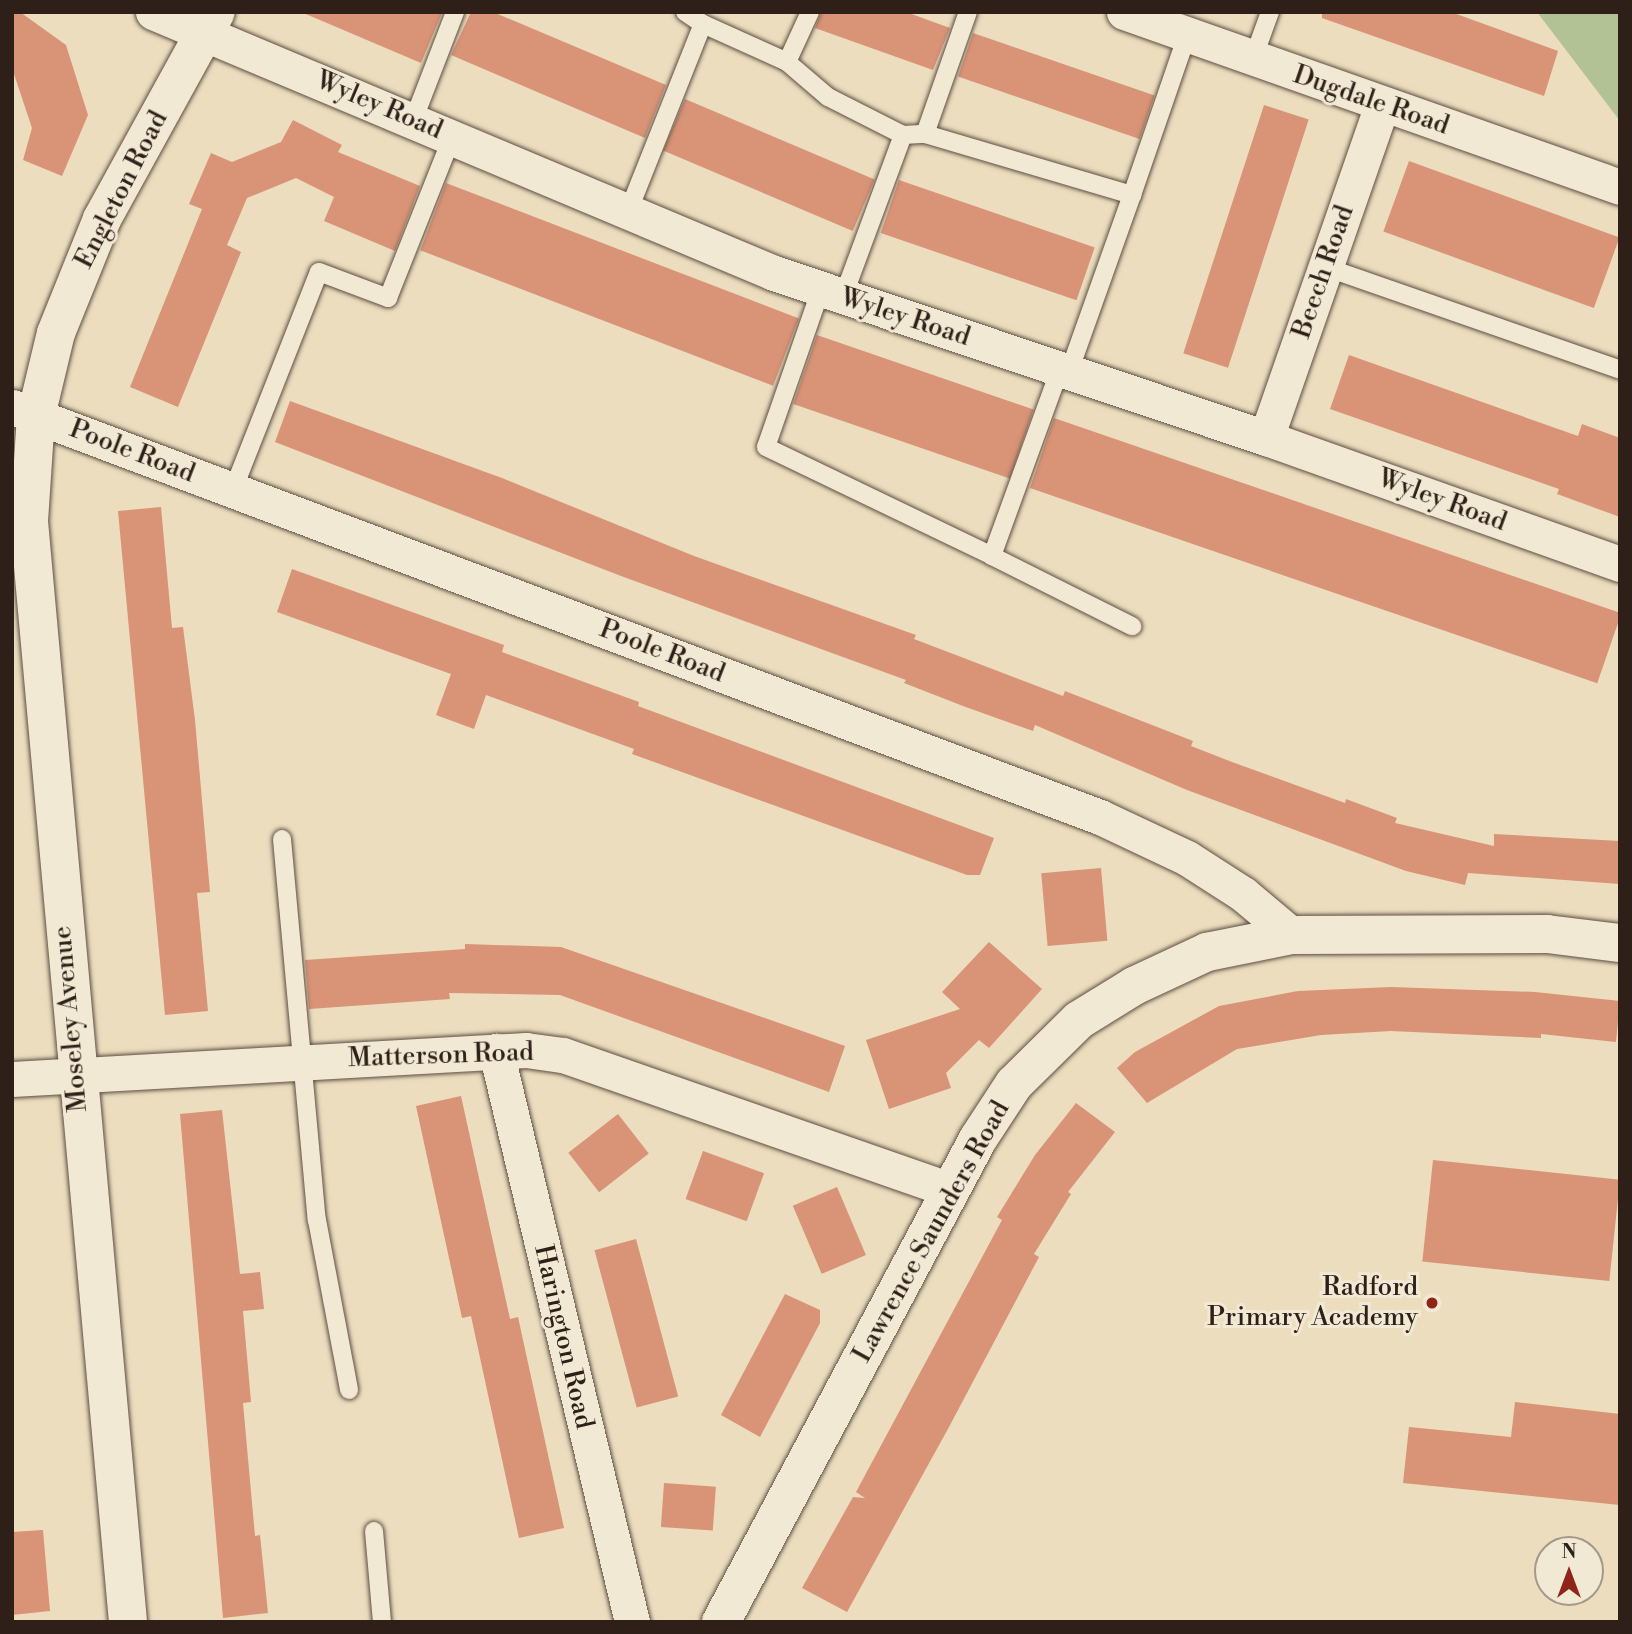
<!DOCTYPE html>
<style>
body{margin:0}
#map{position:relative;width:1632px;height:1634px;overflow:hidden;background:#ebddbe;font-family:"Libre Bodoni",serif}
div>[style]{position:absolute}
.green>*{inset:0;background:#b3c295}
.building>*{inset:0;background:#d99377;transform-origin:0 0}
.roads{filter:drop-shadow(0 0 2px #5d4e42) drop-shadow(0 0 2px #5d4e42)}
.service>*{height:18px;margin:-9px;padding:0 9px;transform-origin:9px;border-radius:9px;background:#f2e9d5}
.minor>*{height:35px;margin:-17.5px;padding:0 17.5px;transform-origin:17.5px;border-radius:17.5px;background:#f2e9d5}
.tertiary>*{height:38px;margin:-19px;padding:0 19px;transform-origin:19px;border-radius:19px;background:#f2e9d5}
.secondary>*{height:38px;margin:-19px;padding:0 19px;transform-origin:19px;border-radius:19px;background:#f2e9d5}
.dots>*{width:19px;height:19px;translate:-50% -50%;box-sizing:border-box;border:4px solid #f2e9d5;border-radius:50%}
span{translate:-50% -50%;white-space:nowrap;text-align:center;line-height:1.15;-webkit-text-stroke:6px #f2e9d5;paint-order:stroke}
.street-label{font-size:26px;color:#2e1f18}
.poi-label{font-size:26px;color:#2e1f18}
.right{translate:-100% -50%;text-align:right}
.frame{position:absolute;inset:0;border:14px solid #2e1f18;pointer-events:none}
.north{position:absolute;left:1534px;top:1536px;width:70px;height:70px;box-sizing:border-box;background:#f2e9d5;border:2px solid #a49889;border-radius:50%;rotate:0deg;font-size:19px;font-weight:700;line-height:28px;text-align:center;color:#2e1f18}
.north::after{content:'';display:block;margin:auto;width:24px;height:32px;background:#8f2418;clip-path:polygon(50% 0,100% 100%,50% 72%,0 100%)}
</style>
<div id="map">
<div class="green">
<i style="clip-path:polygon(1537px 12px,1620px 12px,1620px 121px)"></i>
</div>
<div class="building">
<i style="clip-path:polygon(12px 12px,20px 12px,66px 45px,88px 115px,62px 176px,23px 160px,32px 128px,12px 68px)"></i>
<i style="clip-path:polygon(301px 12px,442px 12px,442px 13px,421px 63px)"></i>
<i style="clip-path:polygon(471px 12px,493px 12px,666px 85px,645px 138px,451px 55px)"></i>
<i style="clip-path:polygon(821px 12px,906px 12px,950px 28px,933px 70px,815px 28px)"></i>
<i style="clip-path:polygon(1322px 12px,1451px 12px,1558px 51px,1544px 96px,1322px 18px)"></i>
<i style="left:973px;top:33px;width:192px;height:46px;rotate:19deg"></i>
<i style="left:685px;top:99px;width:206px;height:56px;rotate:23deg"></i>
<i style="left:1264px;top:105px;width:47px;height:261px;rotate:18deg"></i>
<i style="clip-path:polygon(293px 120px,342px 145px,338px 152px,420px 186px,395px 251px,324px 221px,334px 197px,296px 178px,247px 198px,227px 245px,241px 252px,178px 407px,130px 387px,202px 209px,189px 204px,211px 153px,232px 162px,281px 142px)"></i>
<i style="left:1409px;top:161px;width:224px;height:75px;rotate:20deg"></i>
<i style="left:899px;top:180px;width:207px;height:56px;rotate:19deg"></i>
<i style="left:446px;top:183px;width:378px;height:72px;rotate:21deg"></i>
<i style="left:817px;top:335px;width:229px;height:73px;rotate:19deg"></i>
<i style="clip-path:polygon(1349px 355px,1578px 436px,1582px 424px,1620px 438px,1620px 517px,1557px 494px,1559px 489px,1330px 409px)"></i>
<i style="clip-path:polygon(290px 401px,502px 478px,694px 556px,916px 635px,914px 639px,1063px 696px,1065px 691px,1193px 741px,1191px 746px,1232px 762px,1345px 803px,1346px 799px,1397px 818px,1395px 823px,1494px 846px,1494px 834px,1620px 841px,1620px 884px,1468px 873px,1465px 885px,1406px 871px,1187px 790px,1035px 725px,1033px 731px,963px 706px,904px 683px,906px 680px,621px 576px,275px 442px)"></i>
<i style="left:1054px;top:418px;width:600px;height:74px;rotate:19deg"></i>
<i style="clip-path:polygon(161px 507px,172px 628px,183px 627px,195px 720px,210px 892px,197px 893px,208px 1011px,165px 1015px,118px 511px)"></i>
<i style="clip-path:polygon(292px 569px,504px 645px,502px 652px,639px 702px,638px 706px,994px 838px,980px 875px,967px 875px,632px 754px,634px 749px,486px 695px,474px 729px,436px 715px,451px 674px,277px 612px)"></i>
<i style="left:1101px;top:868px;width:73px;height:60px;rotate:85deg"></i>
<i style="clip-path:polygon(989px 942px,1042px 989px,989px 1048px,979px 1040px,946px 1073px,951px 1088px,889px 1109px,866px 1040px,960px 1009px,942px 992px)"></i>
<i style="clip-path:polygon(465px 944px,561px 947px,845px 1046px,829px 1092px,560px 995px,449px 993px,450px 999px,309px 1009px,305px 960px,465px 949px)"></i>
<i style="clip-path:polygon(1391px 987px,1535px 992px,1620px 1001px,1616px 1042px,1541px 1034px,1541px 1038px,1391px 1031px,1321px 1035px,1237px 1049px,1147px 1103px,1117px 1068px,1135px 1052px,1219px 1006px,1298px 991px)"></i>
<i style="clip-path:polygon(461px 1096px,510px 1319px,518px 1317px,564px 1528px,519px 1538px,471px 1316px,462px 1318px,416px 1106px)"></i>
<i style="clip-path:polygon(1076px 1103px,1115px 1132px,1068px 1192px,1071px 1194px,1034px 1254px,1039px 1257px,949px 1427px,847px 1612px,802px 1588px,853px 1497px,865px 1498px,856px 1492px,1002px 1220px,997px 1217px,1035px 1155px)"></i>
<i style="clip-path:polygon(222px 1110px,240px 1274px,260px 1272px,264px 1309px,243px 1311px,251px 1402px,243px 1403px,255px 1536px,260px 1535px,268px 1613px,223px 1618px,180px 1114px)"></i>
<i style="left:618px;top:1114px;width:50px;height:63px;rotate:52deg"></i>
<i style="left:703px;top:1151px;width:65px;height:51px;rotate:20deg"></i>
<i style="left:1433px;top:1160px;width:188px;height:102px;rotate:6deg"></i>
<i style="left:837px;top:1187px;width:74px;height:48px;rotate:67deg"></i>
<i style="left:636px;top:1239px;width:163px;height:43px;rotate:75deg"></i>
<i style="clip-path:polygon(785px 1294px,820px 1310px,820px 1323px,760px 1437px,721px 1415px)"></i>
<i style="clip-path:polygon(1515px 1402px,1620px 1414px,1620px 1505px,1403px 1483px,1409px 1427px,1511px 1437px)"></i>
<i style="left:664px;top:1483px;width:52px;height:44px;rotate:4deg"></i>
<i style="clip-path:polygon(43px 1530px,50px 1611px,12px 1615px,12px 1532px)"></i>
</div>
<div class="roads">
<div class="service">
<i style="left:685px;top:12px;width:22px;rotate:34deg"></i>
<i style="left:810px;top:12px;width:55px;rotate:114.7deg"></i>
<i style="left:787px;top:62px;width:54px;rotate:40.5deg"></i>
<i style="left:828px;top:97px;width:84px;rotate:26.9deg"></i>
<i style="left:903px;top:135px;width:22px;rotate:-3deg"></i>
<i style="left:925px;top:134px;width:216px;rotate:16.4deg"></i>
<i style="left:1132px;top:195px;width:188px;rotate:109.6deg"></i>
<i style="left:1253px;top:59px;width:50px;rotate:-70.1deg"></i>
<i style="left:413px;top:121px;width:117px;rotate:-68.9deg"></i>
<i style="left:925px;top:134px;width:129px;rotate:-70.6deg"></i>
<i style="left:1132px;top:195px;width:169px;rotate:-71deg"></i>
<i style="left:628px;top:212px;width:202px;rotate:-68.3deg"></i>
<i style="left:703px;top:24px;width:92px;rotate:24.3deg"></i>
<i style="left:1325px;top:267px;width:312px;rotate:19.2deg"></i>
<i style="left:821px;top:289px;width:167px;rotate:109.2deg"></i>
<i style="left:766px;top:447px;width:251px;rotate:25.7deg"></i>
<i style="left:843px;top:297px;width:173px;rotate:-69.7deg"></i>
<i style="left:1060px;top:369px;width:199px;rotate:110deg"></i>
<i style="left:992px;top:556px;width:157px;rotate:26.6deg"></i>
<i style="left:233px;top:490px;width:234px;rotate:-68.5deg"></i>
<i style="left:319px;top:272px;width:74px;rotate:20.6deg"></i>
<i style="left:388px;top:298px;width:173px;rotate:-68.3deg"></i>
<i style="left:282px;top:839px;width:383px;rotate:84.8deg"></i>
<i style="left:317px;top:1220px;width:173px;rotate:79.3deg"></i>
<i style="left:374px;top:1531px;width:91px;rotate:85deg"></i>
</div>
<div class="minor">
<i style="left:153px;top:12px;width:674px;rotate:22.8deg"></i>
<i style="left:774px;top:273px;width:519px;rotate:18.54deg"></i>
<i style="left:1266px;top:438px;width:376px;rotate:19.6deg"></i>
<i style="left:1124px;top:12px;width:526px;rotate:19.43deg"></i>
<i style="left:12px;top:407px;width:1163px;rotate:20.65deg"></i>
<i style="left:1100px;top:817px;width:96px;rotate:25.2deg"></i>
<i style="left:1187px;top:858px;width:67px;rotate:32.7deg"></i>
<i style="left:1243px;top:894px;width:64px;rotate:39.9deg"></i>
<i style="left:1266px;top:438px;width:353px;rotate:-70.8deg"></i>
<i style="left:496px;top:1051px;width:587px;rotate:76.6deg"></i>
<i style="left:12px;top:1079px;width:515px;rotate:-3.23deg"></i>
<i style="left:526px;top:1050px;width:37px;rotate:8deg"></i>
<i style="left:563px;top:1055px;width:411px;rotate:19.2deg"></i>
</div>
<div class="tertiary">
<i style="left:721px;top:1622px;width:547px;rotate:-61.98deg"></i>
<i style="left:978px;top:1139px;width:66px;rotate:-56.8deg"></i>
<i style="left:1014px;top:1084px;width:91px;rotate:-44.6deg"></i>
<i style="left:1079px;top:1020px;width:65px;rotate:-31.7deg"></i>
<i style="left:1134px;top:986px;width:81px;rotate:-25deg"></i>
<i style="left:1207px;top:952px;width:87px;rotate:-11.3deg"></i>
<i style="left:1292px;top:935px;width:255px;rotate:-0.2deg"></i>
<i style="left:1547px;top:934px;width:74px;rotate:7deg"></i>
</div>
<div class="secondary">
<i style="left:128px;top:1622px;width:1105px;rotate:-95.14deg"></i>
<i style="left:29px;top:521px;width:105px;rotate:-86.2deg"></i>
<i style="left:36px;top:416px;width:85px;rotate:-76.5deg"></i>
<i style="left:56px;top:333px;width:123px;rotate:-68deg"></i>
<i style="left:102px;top:219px;width:236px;rotate:-61.2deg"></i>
</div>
</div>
<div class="dots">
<i style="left:1432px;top:1303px;background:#8f2418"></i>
</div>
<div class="street-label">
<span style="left:1371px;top:101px;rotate:19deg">Dugdale Road</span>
<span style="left:379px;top:106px;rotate:23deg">Wyley Road</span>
<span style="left:122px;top:190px;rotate:-63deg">Engleton Road</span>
<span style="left:1324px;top:272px;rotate:-71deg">Beech Road</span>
<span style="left:905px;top:318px;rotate:18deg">Wyley Road</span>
<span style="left:132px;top:452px;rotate:21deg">Poole Road</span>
<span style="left:1442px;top:501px;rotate:20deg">Wyley Road</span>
<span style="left:662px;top:652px;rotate:21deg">Poole Road</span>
<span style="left:71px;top:1019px;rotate:-95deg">Moseley Avenue</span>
<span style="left:441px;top:1056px;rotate:-2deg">Matterson Road</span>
<span style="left:932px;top:1232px;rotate:-61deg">Lawrence Saunders Road</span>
<span style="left:563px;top:1337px;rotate:77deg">Harington Road</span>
</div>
<div class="poi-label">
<span class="right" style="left:1418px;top:1303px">Radford<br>Primary Academy</span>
</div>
<div class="frame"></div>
<div class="north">N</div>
</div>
